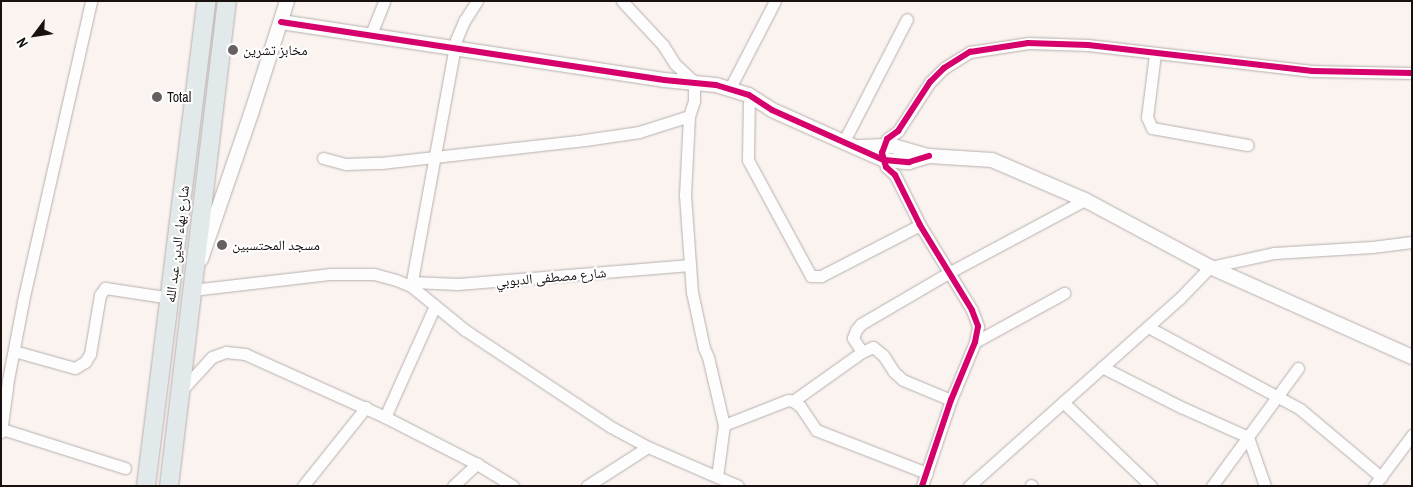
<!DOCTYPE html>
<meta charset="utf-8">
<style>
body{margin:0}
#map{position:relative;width:1413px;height:487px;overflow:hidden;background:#faf3f0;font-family:"Archivo Narrow","Noto Naskh Arabic",sans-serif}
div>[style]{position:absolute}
.roads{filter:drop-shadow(0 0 1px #b6afad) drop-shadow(0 0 1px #b6afad)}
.minor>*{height:11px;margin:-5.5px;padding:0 5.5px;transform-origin:5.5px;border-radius:5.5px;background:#fefdfd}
.tertiary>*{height:14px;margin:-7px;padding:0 7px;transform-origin:7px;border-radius:7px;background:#fefdfd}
.primary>*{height:18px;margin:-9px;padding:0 9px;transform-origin:9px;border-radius:9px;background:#e2e9eb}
.cycleway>*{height:6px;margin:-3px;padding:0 3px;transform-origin:3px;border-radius:3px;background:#d6006c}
.dots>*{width:14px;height:14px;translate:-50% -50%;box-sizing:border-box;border:2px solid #fff;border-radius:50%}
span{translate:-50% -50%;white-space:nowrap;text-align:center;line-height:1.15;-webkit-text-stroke:4px #fff;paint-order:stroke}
.poi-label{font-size:14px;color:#18110f}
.left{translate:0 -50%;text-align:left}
.street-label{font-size:14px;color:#18110f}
.frame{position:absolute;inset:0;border:2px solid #18110f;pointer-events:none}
.north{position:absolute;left:10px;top:10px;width:50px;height:50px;-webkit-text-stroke:4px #fff;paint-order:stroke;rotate:239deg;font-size:14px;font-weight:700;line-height:20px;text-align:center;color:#18110f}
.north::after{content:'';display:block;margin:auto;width:18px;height:22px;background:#18110f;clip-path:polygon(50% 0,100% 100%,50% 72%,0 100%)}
</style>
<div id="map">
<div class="roads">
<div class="minor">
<i style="left:622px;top:1px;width:60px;rotate:47deg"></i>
<i style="left:663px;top:45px;width:22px;rotate:58deg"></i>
<i style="left:675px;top:64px;width:26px;rotate:43deg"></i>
<i style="left:694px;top:82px;width:19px;rotate:90deg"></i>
<i style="left:694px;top:101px;width:16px;rotate:108deg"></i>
<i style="left:689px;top:116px;width:79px;rotate:92.9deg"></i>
<i style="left:685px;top:195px;width:97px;rotate:85.9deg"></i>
<i style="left:692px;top:292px;width:57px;rotate:77.9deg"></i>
<i style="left:704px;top:348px;width:10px;rotate:66deg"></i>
<i style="left:708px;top:357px;width:70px;rotate:76.8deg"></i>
<i style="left:724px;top:425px;width:52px;rotate:97.7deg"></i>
<i style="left:371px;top:34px;width:35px;rotate:-68deg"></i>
<i style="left:1155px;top:54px;width:64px;rotate:97.2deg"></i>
<i style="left:1147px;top:117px;width:12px;rotate:66deg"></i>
<i style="left:1152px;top:128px;width:97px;rotate:10.1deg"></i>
<i style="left:730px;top:88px;width:98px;rotate:-62.7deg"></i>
<i style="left:749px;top:95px;width:65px;rotate:90.9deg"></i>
<i style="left:748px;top:160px;width:132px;rotate:61.5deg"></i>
<i style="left:811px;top:276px;width:10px"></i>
<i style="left:821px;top:276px;width:111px;rotate:-27.3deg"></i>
<i style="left:844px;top:141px;width:137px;rotate:-62.7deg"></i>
<i style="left:323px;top:158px;width:24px;rotate:15deg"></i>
<i style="left:346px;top:164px;width:35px;rotate:-2deg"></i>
<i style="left:381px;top:163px;width:205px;rotate:-6.4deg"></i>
<i style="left:585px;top:140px;width:55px;rotate:-8.4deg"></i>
<i style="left:639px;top:132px;width:52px;rotate:-17.7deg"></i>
<i style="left:412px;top:282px;width:46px;rotate:2.5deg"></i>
<i style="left:458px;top:284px;width:233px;rotate:-4.7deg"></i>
<i style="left:411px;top:286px;width:250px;rotate:-79.6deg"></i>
<i style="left:456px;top:40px;width:21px;rotate:-67deg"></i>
<i style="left:464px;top:21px;width:24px;rotate:-57deg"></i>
<i style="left:192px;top:290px;width:140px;rotate:-6.6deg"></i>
<i style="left:331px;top:274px;width:43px"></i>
<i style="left:374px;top:274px;width:23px;rotate:15deg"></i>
<i style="left:396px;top:280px;width:16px;rotate:22deg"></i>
<i style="left:411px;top:286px;width:70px;rotate:39.2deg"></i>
<i style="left:465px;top:330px;width:175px;rotate:33.6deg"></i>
<i style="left:611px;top:427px;width:42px;rotate:28.4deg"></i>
<i style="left:648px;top:447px;width:98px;rotate:23.4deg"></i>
<i style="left:1148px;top:327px;width:173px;rotate:28.3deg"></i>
<i style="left:1300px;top:409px;width:106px;rotate:40deg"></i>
<i style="left:975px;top:342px;width:102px;rotate:-28.8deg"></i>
<i style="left:14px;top:351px;width:63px;rotate:15.6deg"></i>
<i style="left:75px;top:368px;width:12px;rotate:-31deg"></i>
<i style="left:85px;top:362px;width:9px;rotate:-58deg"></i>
<i style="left:90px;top:354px;width:60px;rotate:-80.4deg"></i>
<i style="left:100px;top:295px;width:9px;rotate:-54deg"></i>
<i style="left:105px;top:288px;width:67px;rotate:8.6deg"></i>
<i style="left:862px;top:352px;width:17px;rotate:-123deg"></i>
<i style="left:853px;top:338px;width:9px;rotate:-69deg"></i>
<i style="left:856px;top:330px;width:8px;rotate:-50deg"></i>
<i style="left:861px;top:324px;width:103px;rotate:-30.3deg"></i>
<i style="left:950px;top:272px;width:153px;rotate:-28.1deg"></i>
<i style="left:1102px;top:367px;width:89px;rotate:26.9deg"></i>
<i style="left:1181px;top:407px;width:73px;rotate:24.1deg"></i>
<i style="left:1248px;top:437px;width:52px;rotate:70.9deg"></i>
<i style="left:180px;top:392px;width:47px;rotate:-47.6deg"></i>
<i style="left:212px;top:357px;width:15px;rotate:-20deg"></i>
<i style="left:226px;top:352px;width:19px;rotate:6deg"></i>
<i style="left:245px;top:354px;width:154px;rotate:24.2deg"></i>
<i style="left:385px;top:417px;width:103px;rotate:27.1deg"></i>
<i style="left:477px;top:464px;width:42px;rotate:31.4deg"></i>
<i style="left:793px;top:401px;width:85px;rotate:-35.4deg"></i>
<i style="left:862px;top:352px;width:12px;rotate:-24deg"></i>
<i style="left:873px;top:347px;width:13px;rotate:39deg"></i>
<i style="left:883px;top:355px;width:20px;rotate:57deg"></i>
<i style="left:894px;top:372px;width:12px;rotate:42deg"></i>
<i style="left:903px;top:380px;width:52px;rotate:22.6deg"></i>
<i style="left:1063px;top:402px;width:122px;rotate:43.7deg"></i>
<i style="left:385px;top:417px;width:122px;rotate:-65.8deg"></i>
<i style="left:724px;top:425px;width:69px;rotate:-21.3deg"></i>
<i style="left:788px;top:400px;width:5px;rotate:11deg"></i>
<i style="left:793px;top:401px;width:9px;rotate:36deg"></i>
<i style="left:800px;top:406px;width:29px;rotate:56deg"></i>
<i style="left:816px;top:430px;width:119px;rotate:21.2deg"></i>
<i style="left:2px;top:429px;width:129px;rotate:17.6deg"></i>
<i style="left:1px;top:432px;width:52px;rotate:-82.3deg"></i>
<i style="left:8px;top:380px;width:80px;rotate:-79.2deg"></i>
<i style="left:23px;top:301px;width:308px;rotate:-77.2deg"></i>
<i style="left:1031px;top:485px;width:1px;rotate:45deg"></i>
<i style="left:303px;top:486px;width:101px;rotate:-51.4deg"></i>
<i style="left:453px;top:486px;width:33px;rotate:-43deg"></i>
<i style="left:587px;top:486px;width:72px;rotate:-32.6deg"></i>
<i style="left:922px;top:486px;width:91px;rotate:-71.4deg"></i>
<i style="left:951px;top:400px;width:63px;rotate:-67.5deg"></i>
<i style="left:975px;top:342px;width:16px;rotate:-79deg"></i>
<i style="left:978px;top:326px;width:17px;rotate:-111deg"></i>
<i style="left:972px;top:310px;width:100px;rotate:-121.5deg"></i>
<i style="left:920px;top:225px;width:56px;rotate:-116.6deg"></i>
<i style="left:895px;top:175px;width:12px;rotate:-138deg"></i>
<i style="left:886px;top:167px;width:15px;rotate:-106deg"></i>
<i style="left:882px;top:153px;width:15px;rotate:-70deg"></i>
<i style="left:887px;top:139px;width:14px;rotate:-36deg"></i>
<i style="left:898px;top:131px;width:59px;rotate:-56.9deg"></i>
<i style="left:930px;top:82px;width:20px;rotate:-45deg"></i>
<i style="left:944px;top:68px;width:31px;rotate:-32deg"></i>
<i style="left:970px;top:52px;width:59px;rotate:-8.8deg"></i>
<i style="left:1028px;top:43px;width:60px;rotate:1.9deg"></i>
<i style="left:1088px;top:45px;width:226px;rotate:6.6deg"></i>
<i style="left:1312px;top:71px;width:100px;rotate:1.1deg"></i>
<i style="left:969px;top:486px;width:281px;rotate:-41.7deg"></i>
<i style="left:1179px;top:299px;width:45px;rotate:-45.9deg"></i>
<i style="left:1210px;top:267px;width:66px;rotate:-12.3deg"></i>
<i style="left:1274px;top:253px;width:98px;rotate:-3.5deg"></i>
<i style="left:1372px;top:247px;width:40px;rotate:-7.1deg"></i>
<i style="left:1212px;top:486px;width:146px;rotate:-53.9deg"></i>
<i style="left:1374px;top:486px;width:64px;rotate:-53.3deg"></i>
</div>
<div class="tertiary">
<i style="left:281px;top:22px;width:387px;rotate:8.6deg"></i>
<i style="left:664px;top:80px;width:52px;rotate:5.5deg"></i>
<i style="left:716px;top:85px;width:34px;rotate:17deg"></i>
<i style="left:749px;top:95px;width:27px;rotate:33deg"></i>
<i style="left:772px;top:110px;width:123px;rotate:24.1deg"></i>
<i style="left:884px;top:160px;width:25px;rotate:5deg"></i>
<i style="left:909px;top:162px;width:21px;rotate:-17deg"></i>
<i style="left:859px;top:147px;width:34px;rotate:-2deg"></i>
<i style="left:893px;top:146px;width:37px;rotate:16deg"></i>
<i style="left:929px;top:156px;width:63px;rotate:3.6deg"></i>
<i style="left:992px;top:160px;width:101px;rotate:23.3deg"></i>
<i style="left:1085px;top:200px;width:142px;rotate:28.2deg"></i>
<i style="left:1210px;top:267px;width:221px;rotate:24deg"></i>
<i style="left:201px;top:259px;width:153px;rotate:-71deg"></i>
<i style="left:251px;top:114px;width:119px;rotate:-72.3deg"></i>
</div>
<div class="primary">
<i style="left:146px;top:486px;width:489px;rotate:-82.9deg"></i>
<i style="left:169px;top:486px;width:488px;rotate:-83.2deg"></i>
</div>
</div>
<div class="cycleway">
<i style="left:281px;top:22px;width:387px;rotate:8.6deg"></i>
<i style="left:664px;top:80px;width:52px;rotate:5.5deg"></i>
<i style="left:716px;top:85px;width:34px;rotate:17deg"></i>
<i style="left:749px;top:95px;width:27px;rotate:33deg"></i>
<i style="left:772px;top:110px;width:123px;rotate:24.1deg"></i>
<i style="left:884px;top:160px;width:25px;rotate:5deg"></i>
<i style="left:909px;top:162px;width:21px;rotate:-17deg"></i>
<i style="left:922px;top:486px;width:91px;rotate:-71.4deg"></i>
<i style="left:951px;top:400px;width:63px;rotate:-67.5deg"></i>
<i style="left:975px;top:342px;width:16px;rotate:-79deg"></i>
<i style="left:978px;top:326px;width:17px;rotate:-111deg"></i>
<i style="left:972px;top:310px;width:100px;rotate:-121.5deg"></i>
<i style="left:920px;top:225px;width:56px;rotate:-116.6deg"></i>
<i style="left:895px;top:175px;width:12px;rotate:-138deg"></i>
<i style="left:886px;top:167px;width:15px;rotate:-106deg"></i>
<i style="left:882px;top:153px;width:15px;rotate:-70deg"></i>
<i style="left:887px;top:139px;width:14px;rotate:-36deg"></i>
<i style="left:898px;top:131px;width:59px;rotate:-56.9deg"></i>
<i style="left:930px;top:82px;width:20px;rotate:-45deg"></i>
<i style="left:944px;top:68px;width:31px;rotate:-32deg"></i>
<i style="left:970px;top:52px;width:59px;rotate:-8.8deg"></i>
<i style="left:1028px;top:43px;width:60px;rotate:1.9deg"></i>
<i style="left:1088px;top:45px;width:226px;rotate:6.6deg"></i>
<i style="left:1312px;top:71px;width:100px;rotate:1.1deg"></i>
</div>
<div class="dots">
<i style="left:233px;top:50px;background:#67605e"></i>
<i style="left:157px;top:97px;background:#67605e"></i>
<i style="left:222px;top:245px;background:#67605e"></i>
</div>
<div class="poi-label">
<span class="left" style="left:243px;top:50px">مخابز تشرين</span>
<span class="left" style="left:167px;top:97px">Total</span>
<span class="left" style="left:232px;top:245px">مسجد المحتسبين</span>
</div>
<div class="street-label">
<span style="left:177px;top:244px;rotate:-83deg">شارع بهاء الدين عبد الله</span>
<span style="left:551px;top:277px;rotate:-5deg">شارع مصطفى الدبوبي</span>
</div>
<div class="frame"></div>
<div class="north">N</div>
</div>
